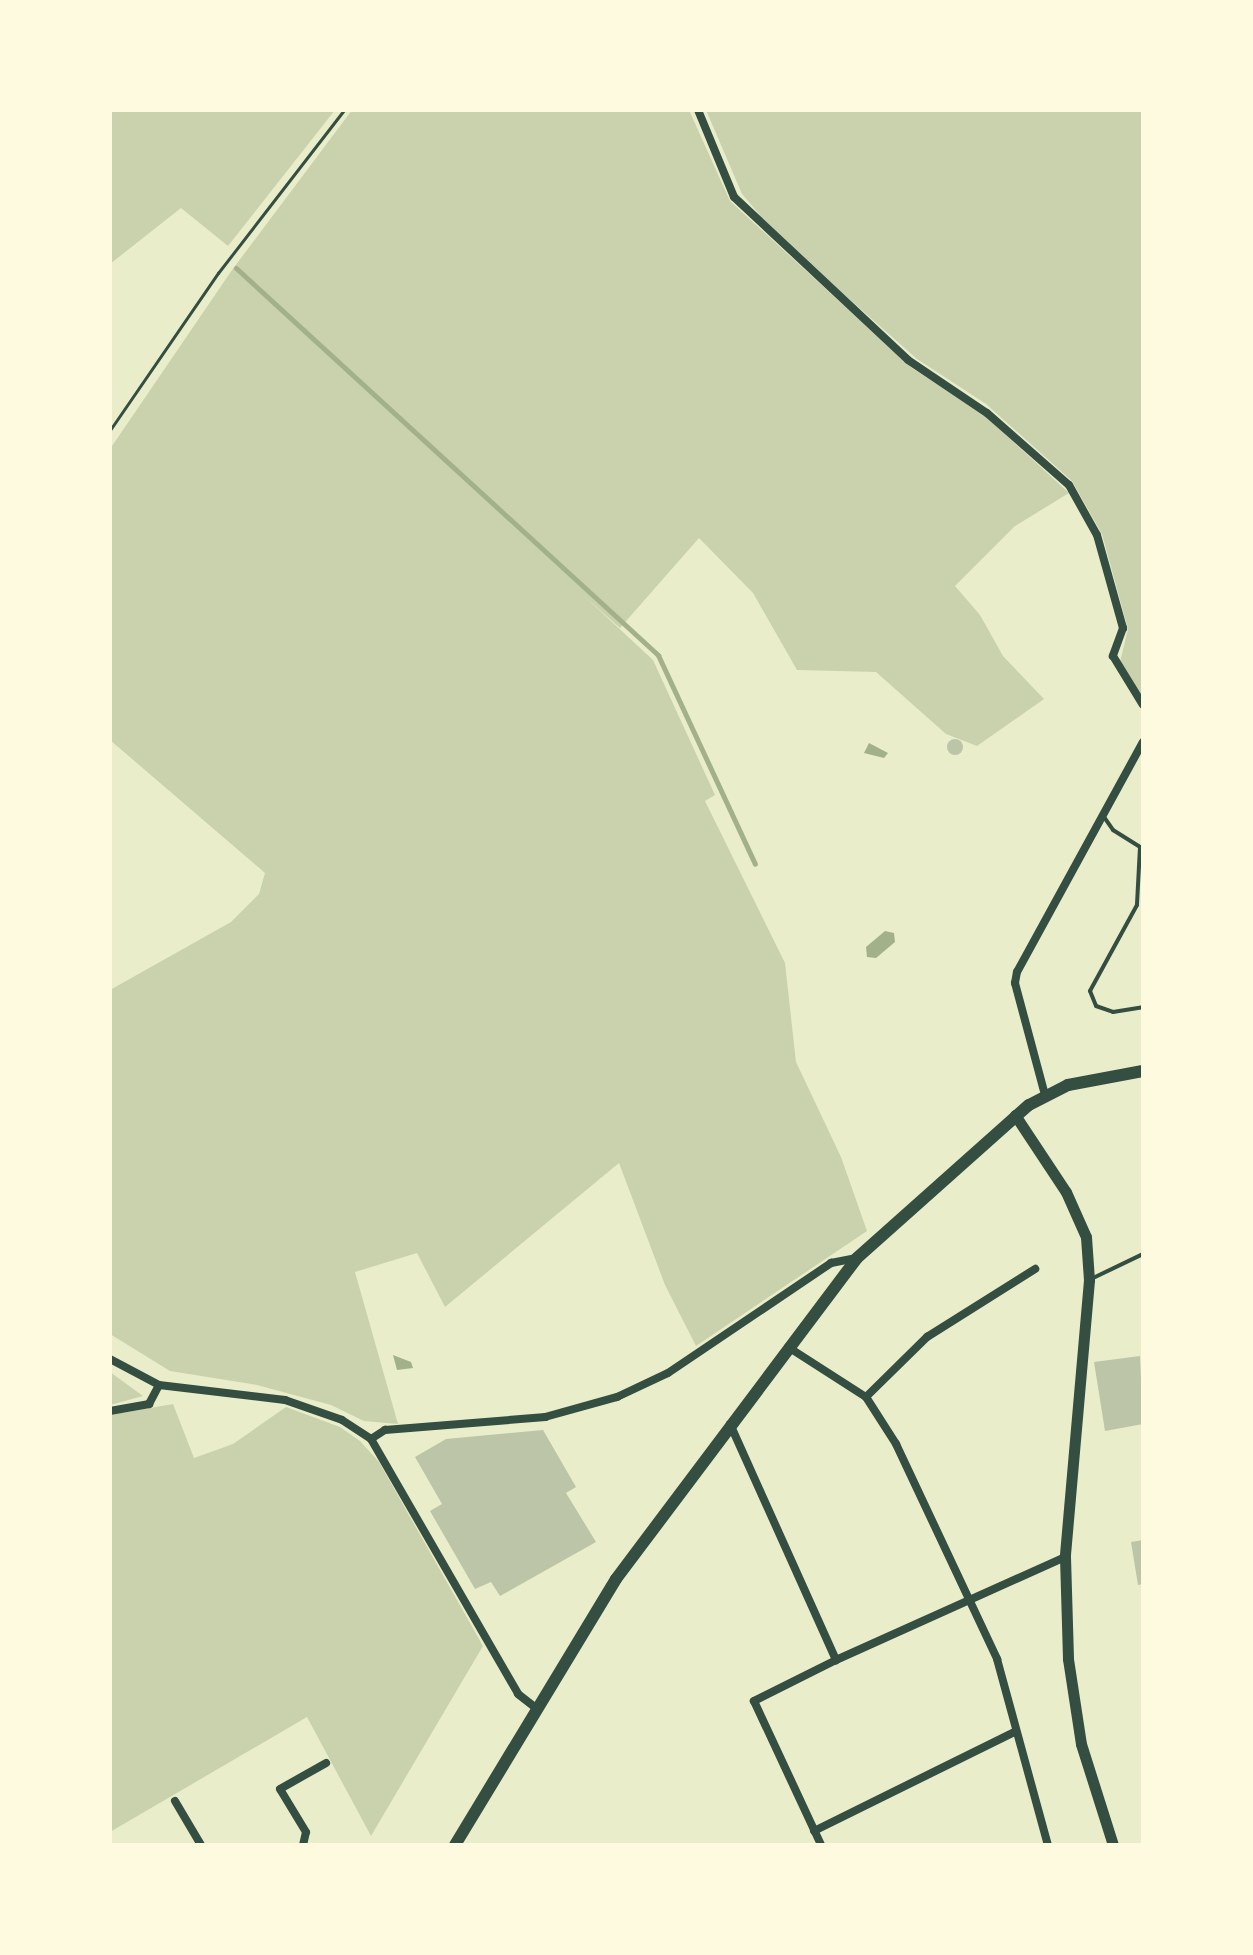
<!DOCTYPE html>
<style>
body{margin:0}
#map{position:relative;width:1253px;height:1955px;overflow:hidden;background:#e9edc9;font-family:"Noto Sans",sans-serif}
div>[style]{position:absolute}
.green>*{inset:0;background:#cad2ad}
.water>*{inset:0;background:#a3b18a}
.stream>*{height:5px;margin:-2.5px;padding:0 2.5px;transform-origin:2.5px;border-radius:2.5px;background:#a3b18a}
.building>*{inset:0;background:#bcc5a7}
.round{border-radius:50%}
.path>*{height:3px;margin:-1.5px;padding:0 1.5px;transform-origin:1.5px;border-radius:1.5px;background:#344e41}
.service>*{height:4px;margin:-2px;padding:0 2px;transform-origin:2px;border-radius:2px;background:#344e41}
.minor>*{height:8px;margin:-4px;padding:0 4px;transform-origin:4px;border-radius:4px;background:#344e41}
.secondary>*{height:11px;margin:-5.5px;padding:0 5.5px;transform-origin:5.5px;border-radius:5.5px;background:#344e41}
.primary>*{height:12px;margin:-6px;padding:0 6px;transform-origin:6px;border-radius:6px;background:#344e41}
span{translate:-50% -50%;white-space:nowrap;text-align:center;line-height:1.15;-webkit-text-stroke:8px #fefae0;paint-order:stroke}
.frame{position:absolute;inset:0;border:112px solid #fefae0;pointer-events:none}
</style>
<div id="map">
<div class="green">
<i style="clip-path:polygon(110px 110px,335px 110px,228px 246px,181px 208px,110px 264px)"></i>
<i style="clip-path:polygon(352px 110px,689px 110px,730px 201px,912px 368px,983px 414px,1069px 493px,1015px 526px,955px 586px,980px 615px,1003px 656px,1044px 699px,977px 746px,946px 734px,876px 672px,797px 670px,753px 593px,699px 538px,620px 628px,583px 595px,653px 660px,715px 795px,705px 801px,785px 963px,796px 1062px,841px 1157px,867px 1231px,696px 1346px,665px 1285px,619px 1163px,445px 1307px,417px 1253px,355px 1272px,398px 1424px,364px 1421px,331px 1405px,257px 1385px,170px 1371px,110px 1334px,110px 990px,231px 922px,259px 894px,265px 873px,110px 740px,110px 449px,232px 270px)"></i>
<i style="clip-path:polygon(706px 110px,1143px 110px,1143px 700px,1120px 662px,1128px 629px,1102px 534px,1072px 481px,986px 404px,917px 359px,778px 236px,742px 194px)"></i>
<i style="clip-path:polygon(110px 1372px,143px 1396px,110px 1405px)"></i>
<i style="clip-path:polygon(173px 1404px,194px 1458px,233px 1444px,286px 1407px,340px 1427px,360px 1441px,379px 1462px,483px 1646px,371px 1836px,307px 1717px,110px 1832px,110px 1415px)"></i>
</div>
<div class="water">
<i style="clip-path:polygon(869px 743px,888px 753px,884px 758px,864px 753px)"></i>
<i style="clip-path:polygon(885px 931px,894px 933px,895px 942px,876px 958px,867px 957px,866px 947px)"></i>
<i style="clip-path:polygon(393px 1355px,411px 1362px,413px 1368px,397px 1370px)"></i>
</div>
<div class="stream">
<i style="left:236px;top:268px;width:573px;rotate:42.52deg"></i>
<i style="left:658px;top:655px;width:230px;rotate:65.1deg"></i>
</div>
<div class="building">
<i class="round" style="left:947px;top:739px;width:16px;height:16px"></i>
<i style="clip-path:polygon(1140px 1356px,1143px 1424px,1105px 1431px,1094px 1362px)"></i>
<i style="clip-path:polygon(543px 1430px,576px 1487px,566px 1493px,596px 1542px,500px 1596px,491px 1582px,475px 1589px,430px 1511px,442px 1504px,415px 1457px,446px 1439px)"></i>
<i style="clip-path:polygon(1143px 1540px,1143px 1584px,1138px 1585px,1131px 1542px)"></i>
</div>
<div class="path">
<i style="left:110px;top:430px;width:191px;rotate:-55.5deg"></i>
<i style="left:218px;top:273px;width:206px;rotate:-52.3deg"></i>
</div>
<div class="service">
<i style="left:1104px;top:817px;width:16px;rotate:55deg"></i>
<i style="left:1113px;top:830px;width:32px;rotate:32deg"></i>
<i style="left:1140px;top:847px;width:58px;rotate:93deg"></i>
<i style="left:1137px;top:905px;width:98px;rotate:118.7deg"></i>
<i style="left:1090px;top:991px;width:16px;rotate:68deg"></i>
<i style="left:1096px;top:1006px;width:18px;rotate:19deg"></i>
<i style="left:1113px;top:1012px;width:30px;rotate:-9deg"></i>
<i style="left:1091px;top:1279px;width:58px;rotate:-25.7deg"></i>
</div>
<div class="minor">
<i style="left:698px;top:110px;width:94px;rotate:67.5deg"></i>
<i style="left:734px;top:197px;width:238px;rotate:43.1deg"></i>
<i style="left:908px;top:360px;width:95px;rotate:33.9deg"></i>
<i style="left:987px;top:413px;width:109px;rotate:41.3deg"></i>
<i style="left:1069px;top:485px;width:57px;rotate:60.8deg"></i>
<i style="left:1097px;top:535px;width:97px;rotate:74.4deg"></i>
<i style="left:1123px;top:628px;width:30px;rotate:110deg"></i>
<i style="left:1113px;top:656px;width:57px;rotate:58.5deg"></i>
<i style="left:1045px;top:1095px;width:116px;rotate:-105deg"></i>
<i style="left:1015px;top:983px;width:11px;rotate:-80deg"></i>
<i style="left:1017px;top:972px;width:262px;rotate:-61.3deg"></i>
<i style="left:788px;top:1347px;width:93px;rotate:32.7deg"></i>
<i style="left:866px;top:1397px;width:56px;rotate:57.4deg"></i>
<i style="left:896px;top:1444px;width:238px;rotate:64.8deg"></i>
<i style="left:997px;top:1659px;width:193px;rotate:74.7deg"></i>
<i style="left:110px;top:1359px;width:55px;rotate:28deg"></i>
<i style="left:159px;top:1385px;width:127px;rotate:6.8deg"></i>
<i style="left:285px;top:1400px;width:60px;rotate:19.3deg"></i>
<i style="left:342px;top:1420px;width:35px;rotate:33deg"></i>
<i style="left:371px;top:1439px;width:294px;rotate:60deg"></i>
<i style="left:518px;top:1694px;width:24px;rotate:38deg"></i>
<i style="left:866px;top:1397px;width:86px;rotate:-44.5deg"></i>
<i style="left:927px;top:1337px;width:128px;rotate:-32.2deg"></i>
<i style="left:110px;top:1411px;width:40px;rotate:-10deg"></i>
<i style="left:149px;top:1404px;width:21px;rotate:-62deg"></i>
<i style="left:730px;top:1424px;width:259px;rotate:65.8deg"></i>
<i style="left:836px;top:1660px;width:92px;rotate:153.4deg"></i>
<i style="left:754px;top:1701px;width:159px;rotate:65deg"></i>
<i style="left:371px;top:1439px;width:17px;rotate:-33deg"></i>
<i style="left:385px;top:1430px;width:161px;rotate:-4.6deg"></i>
<i style="left:545px;top:1417px;width:75px;rotate:-15.5deg"></i>
<i style="left:617px;top:1397px;width:56px;rotate:-25.2deg"></i>
<i style="left:668px;top:1373px;width:197px;rotate:-34deg"></i>
<i style="left:831px;top:1263px;width:26px;rotate:-11deg"></i>
<i style="left:836px;top:1660px;width:251px;rotate:-24.2deg"></i>
<i style="left:175px;top:1801px;width:51px;rotate:59.4deg"></i>
<i style="left:814px;top:1831px;width:225px;rotate:-26.3deg"></i>
<i style="left:303px;top:1845px;width:13px;rotate:-77deg"></i>
<i style="left:306px;top:1832px;width:50px;rotate:-121.2deg"></i>
<i style="left:280px;top:1789px;width:53px;rotate:-29.5deg"></i>
</div>
<div class="secondary">
<i style="left:1015px;top:1115px;width:92px;rotate:56.5deg"></i>
<i style="left:1066px;top:1192px;width:49px;rotate:66deg"></i>
<i style="left:1086px;top:1237px;width:43px;rotate:86deg"></i>
<i style="left:1089px;top:1280px;width:278px;rotate:95deg"></i>
<i style="left:1065px;top:1557px;width:102px;rotate:88.3deg"></i>
<i style="left:1068px;top:1659px;width:86px;rotate:81.3deg"></i>
<i style="left:1081px;top:1744px;width:106px;rotate:72.4deg"></i>
</div>
<div class="primary">
<i style="left:455px;top:1845px;width:311px;rotate:-58.8deg"></i>
<i style="left:616px;top:1579px;width:401px;rotate:-53.1deg"></i>
<i style="left:857px;top:1258px;width:230px;rotate:-41.7deg"></i>
<i style="left:1029px;top:1105px;width:44px;rotate:-27.1deg"></i>
<i style="left:1068px;top:1085px;width:76px;rotate:-10.6deg"></i>
</div>
<div class="frame"></div>
</div>
